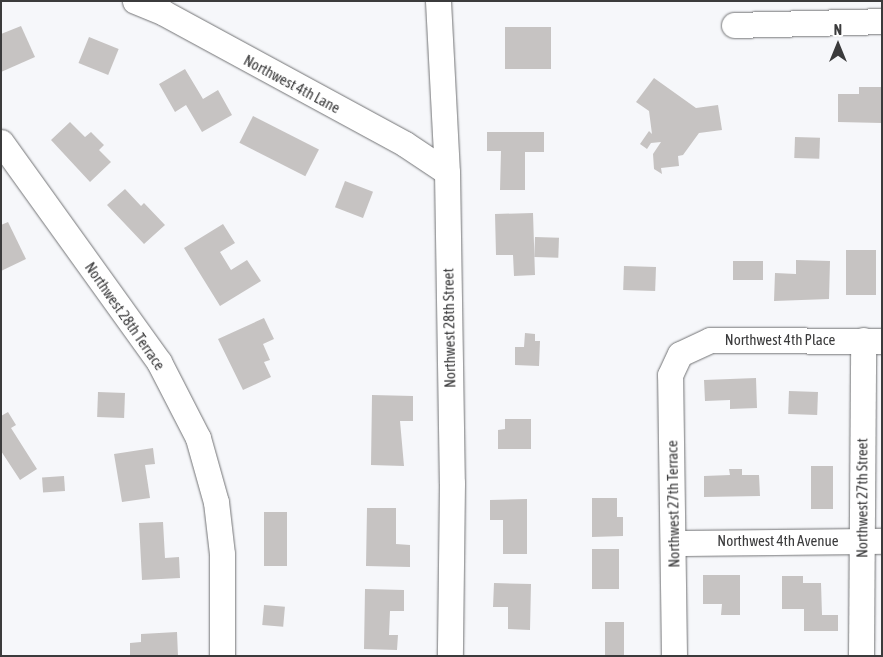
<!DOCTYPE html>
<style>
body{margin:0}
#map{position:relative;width:883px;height:657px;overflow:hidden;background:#f6f7fa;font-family:"Asap Condensed",sans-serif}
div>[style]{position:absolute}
.building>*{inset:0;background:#c6c3c2;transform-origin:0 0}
.roads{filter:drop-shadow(0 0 1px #727375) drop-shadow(0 0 1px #727375)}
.minor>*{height:25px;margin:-12.5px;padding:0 12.5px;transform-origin:12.5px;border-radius:12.5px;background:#fff}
span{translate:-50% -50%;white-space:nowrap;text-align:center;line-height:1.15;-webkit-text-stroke:4.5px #fff;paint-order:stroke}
.street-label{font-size:15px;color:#3b3b3c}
.frame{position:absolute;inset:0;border:2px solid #3b3b3c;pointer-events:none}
.north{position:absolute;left:813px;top:20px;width:50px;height:50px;-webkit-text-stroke:4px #fff;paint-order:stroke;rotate:0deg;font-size:14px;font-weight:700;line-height:20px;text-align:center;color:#3b3b3c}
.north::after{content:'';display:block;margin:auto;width:18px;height:22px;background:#3b3b3c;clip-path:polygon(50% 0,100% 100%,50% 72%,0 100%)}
</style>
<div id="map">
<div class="building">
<i style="clip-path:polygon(21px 26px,35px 57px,1px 72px,1px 34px)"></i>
<i style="left:505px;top:27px;width:46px;height:42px"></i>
<i style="left:89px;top:37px;width:32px;height:28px;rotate:22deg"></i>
<i style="clip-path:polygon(185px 69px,203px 99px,218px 90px,232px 115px,202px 132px,186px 105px,175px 112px,159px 84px)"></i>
<i style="clip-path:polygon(654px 78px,696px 108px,718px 105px,722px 130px,699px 133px,683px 155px,678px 156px,679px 166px,661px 168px,662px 174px,654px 169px,653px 154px,661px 142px,651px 143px,647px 149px,640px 144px,649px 131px,652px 134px,649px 111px,636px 102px)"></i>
<i style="clip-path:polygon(859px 87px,882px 87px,882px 123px,838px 122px,838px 94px,859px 94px)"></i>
<i style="left:253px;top:116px;width:74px;height:30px;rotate:27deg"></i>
<i style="clip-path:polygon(70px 122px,85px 137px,91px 132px,104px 145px,99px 150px,111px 162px,90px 182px,51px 140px)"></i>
<i style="clip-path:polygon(487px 132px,544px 132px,544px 152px,525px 152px,525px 190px,500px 190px,501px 151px,487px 151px)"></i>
<i style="left:795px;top:137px;width:25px;height:21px;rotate:2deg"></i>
<i style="left:345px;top:181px;width:30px;height:28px;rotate:21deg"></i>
<i style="clip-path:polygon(125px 189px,141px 206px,144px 203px,165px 225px,144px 244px,107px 205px)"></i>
<i style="clip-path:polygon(533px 213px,535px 275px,514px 276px,513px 255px,496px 255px,495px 214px)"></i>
<i style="clip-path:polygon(8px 222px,26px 259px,1px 271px,1px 225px)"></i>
<i style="clip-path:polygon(223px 224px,235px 243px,220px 252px,231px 270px,247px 260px,261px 281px,220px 306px,184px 248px)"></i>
<i style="left:535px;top:237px;width:24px;height:20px;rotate:2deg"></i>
<i style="left:846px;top:250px;width:30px;height:45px"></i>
<i style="clip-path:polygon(796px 260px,830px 261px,829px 299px,774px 301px,775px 273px,796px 274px)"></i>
<i style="left:763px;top:261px;width:19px;height:30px;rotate:90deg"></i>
<i style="left:624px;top:266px;width:32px;height:24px;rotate:2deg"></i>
<i style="clip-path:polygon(264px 318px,274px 339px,263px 344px,270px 360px,264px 362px,271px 377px,243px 390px,218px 339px)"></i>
<i style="clip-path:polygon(525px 333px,535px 334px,535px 341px,540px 341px,539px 366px,515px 365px,515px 347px,524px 347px)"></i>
<i style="clip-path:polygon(756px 378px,757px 408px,730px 409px,730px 400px,705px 401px,704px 380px)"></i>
<i style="left:789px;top:391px;width:29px;height:23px;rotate:2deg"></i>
<i style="left:98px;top:392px;width:27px;height:25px;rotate:2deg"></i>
<i style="clip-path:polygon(372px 395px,413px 396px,413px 421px,400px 421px,404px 466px,371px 465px)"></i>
<i style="clip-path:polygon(8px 412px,16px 425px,11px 428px,37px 469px,20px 480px,1px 451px,1px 416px)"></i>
<i style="clip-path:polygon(505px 419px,531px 419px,531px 449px,498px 449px,498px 430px,505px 429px)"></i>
<i style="clip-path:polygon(153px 448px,155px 464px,145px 465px,150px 498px,122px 502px,114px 454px)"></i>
<i style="left:811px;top:466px;width:22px;height:43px"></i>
<i style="clip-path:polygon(729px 469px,742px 469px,742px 475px,759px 475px,760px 496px,704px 497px,704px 476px,730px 475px)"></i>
<i style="left:64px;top:476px;width:15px;height:22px;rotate:86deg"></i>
<i style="clip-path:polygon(592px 498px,617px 498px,617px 517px,623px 517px,623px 536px,592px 537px)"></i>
<i style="clip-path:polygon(527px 499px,527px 554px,503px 554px,503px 520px,490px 520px,490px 500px)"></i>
<i style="clip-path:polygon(367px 508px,396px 508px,396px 544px,410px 545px,410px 567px,366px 566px)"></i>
<i style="left:264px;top:512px;width:23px;height:54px"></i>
<i style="clip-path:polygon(163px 522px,165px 558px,179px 557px,180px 578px,142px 580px,139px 523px)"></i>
<i style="left:592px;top:549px;width:27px;height:40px"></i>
<i style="clip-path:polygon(703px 575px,740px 575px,740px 615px,721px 615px,722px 604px,703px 604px)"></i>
<i style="clip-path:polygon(782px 576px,803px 576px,803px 583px,821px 583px,822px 615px,838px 615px,838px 631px,804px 631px,804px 609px,782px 609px)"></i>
<i style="clip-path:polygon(494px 583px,531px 584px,530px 630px,508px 629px,508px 607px,493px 607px)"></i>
<i style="clip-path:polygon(365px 589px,404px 590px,404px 611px,390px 611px,389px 635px,398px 635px,397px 650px,364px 649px)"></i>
<i style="left:264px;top:605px;width:21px;height:20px;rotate:5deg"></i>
<i style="left:605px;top:622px;width:19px;height:34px"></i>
<i style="clip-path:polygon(177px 632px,178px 656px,130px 656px,130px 643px,141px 642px,141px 634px)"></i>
</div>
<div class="roads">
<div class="minor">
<i style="left:135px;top:1px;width:31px;rotate:22deg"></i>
<i style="left:164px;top:13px;width:274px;rotate:28.5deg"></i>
<i style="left:405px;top:144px;width:50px;rotate:33.7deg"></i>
<i style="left:438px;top:1px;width:171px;rotate:87deg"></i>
<i style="left:447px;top:172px;width:311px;rotate:89.1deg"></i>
<i style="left:452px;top:483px;width:173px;rotate:90.7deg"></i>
<i style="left:734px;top:25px;width:148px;rotate:-1.5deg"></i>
<i style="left:1px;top:142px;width:271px;rotate:54.3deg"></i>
<i style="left:159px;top:362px;width:85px;rotate:62.8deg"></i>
<i style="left:198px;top:438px;width:66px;rotate:74.3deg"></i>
<i style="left:216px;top:502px;width:52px;rotate:83.4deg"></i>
<i style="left:222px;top:554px;width:102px;rotate:90deg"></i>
<i style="left:674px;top:543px;width:208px;rotate:-0.6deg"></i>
<i style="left:674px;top:656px;width:281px;rotate:-90.8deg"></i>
<i style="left:670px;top:375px;width:23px;rotate:-65deg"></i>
<i style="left:680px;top:354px;width:33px;rotate:-25deg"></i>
<i style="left:710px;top:340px;width:172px;rotate:0.3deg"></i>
<i style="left:861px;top:656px;width:316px;rotate:-89.6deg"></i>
</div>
</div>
<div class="street-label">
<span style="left:292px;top:84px;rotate:28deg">Northwest 4th Lane</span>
<span style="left:125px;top:316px;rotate:55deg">Northwest 28th Terrace</span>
<span style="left:449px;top:328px;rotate:-91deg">Northwest 28th Street</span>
<span style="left:780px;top:340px">Northwest 4th Place</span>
<span style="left:862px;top:498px;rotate:-90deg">Northwest 27th Street</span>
<span style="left:673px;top:504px;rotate:-91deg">Northwest 27th Terrace</span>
<span style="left:778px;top:541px">Northwest 4th Avenue</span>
</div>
<div class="frame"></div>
<div class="north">N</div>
</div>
